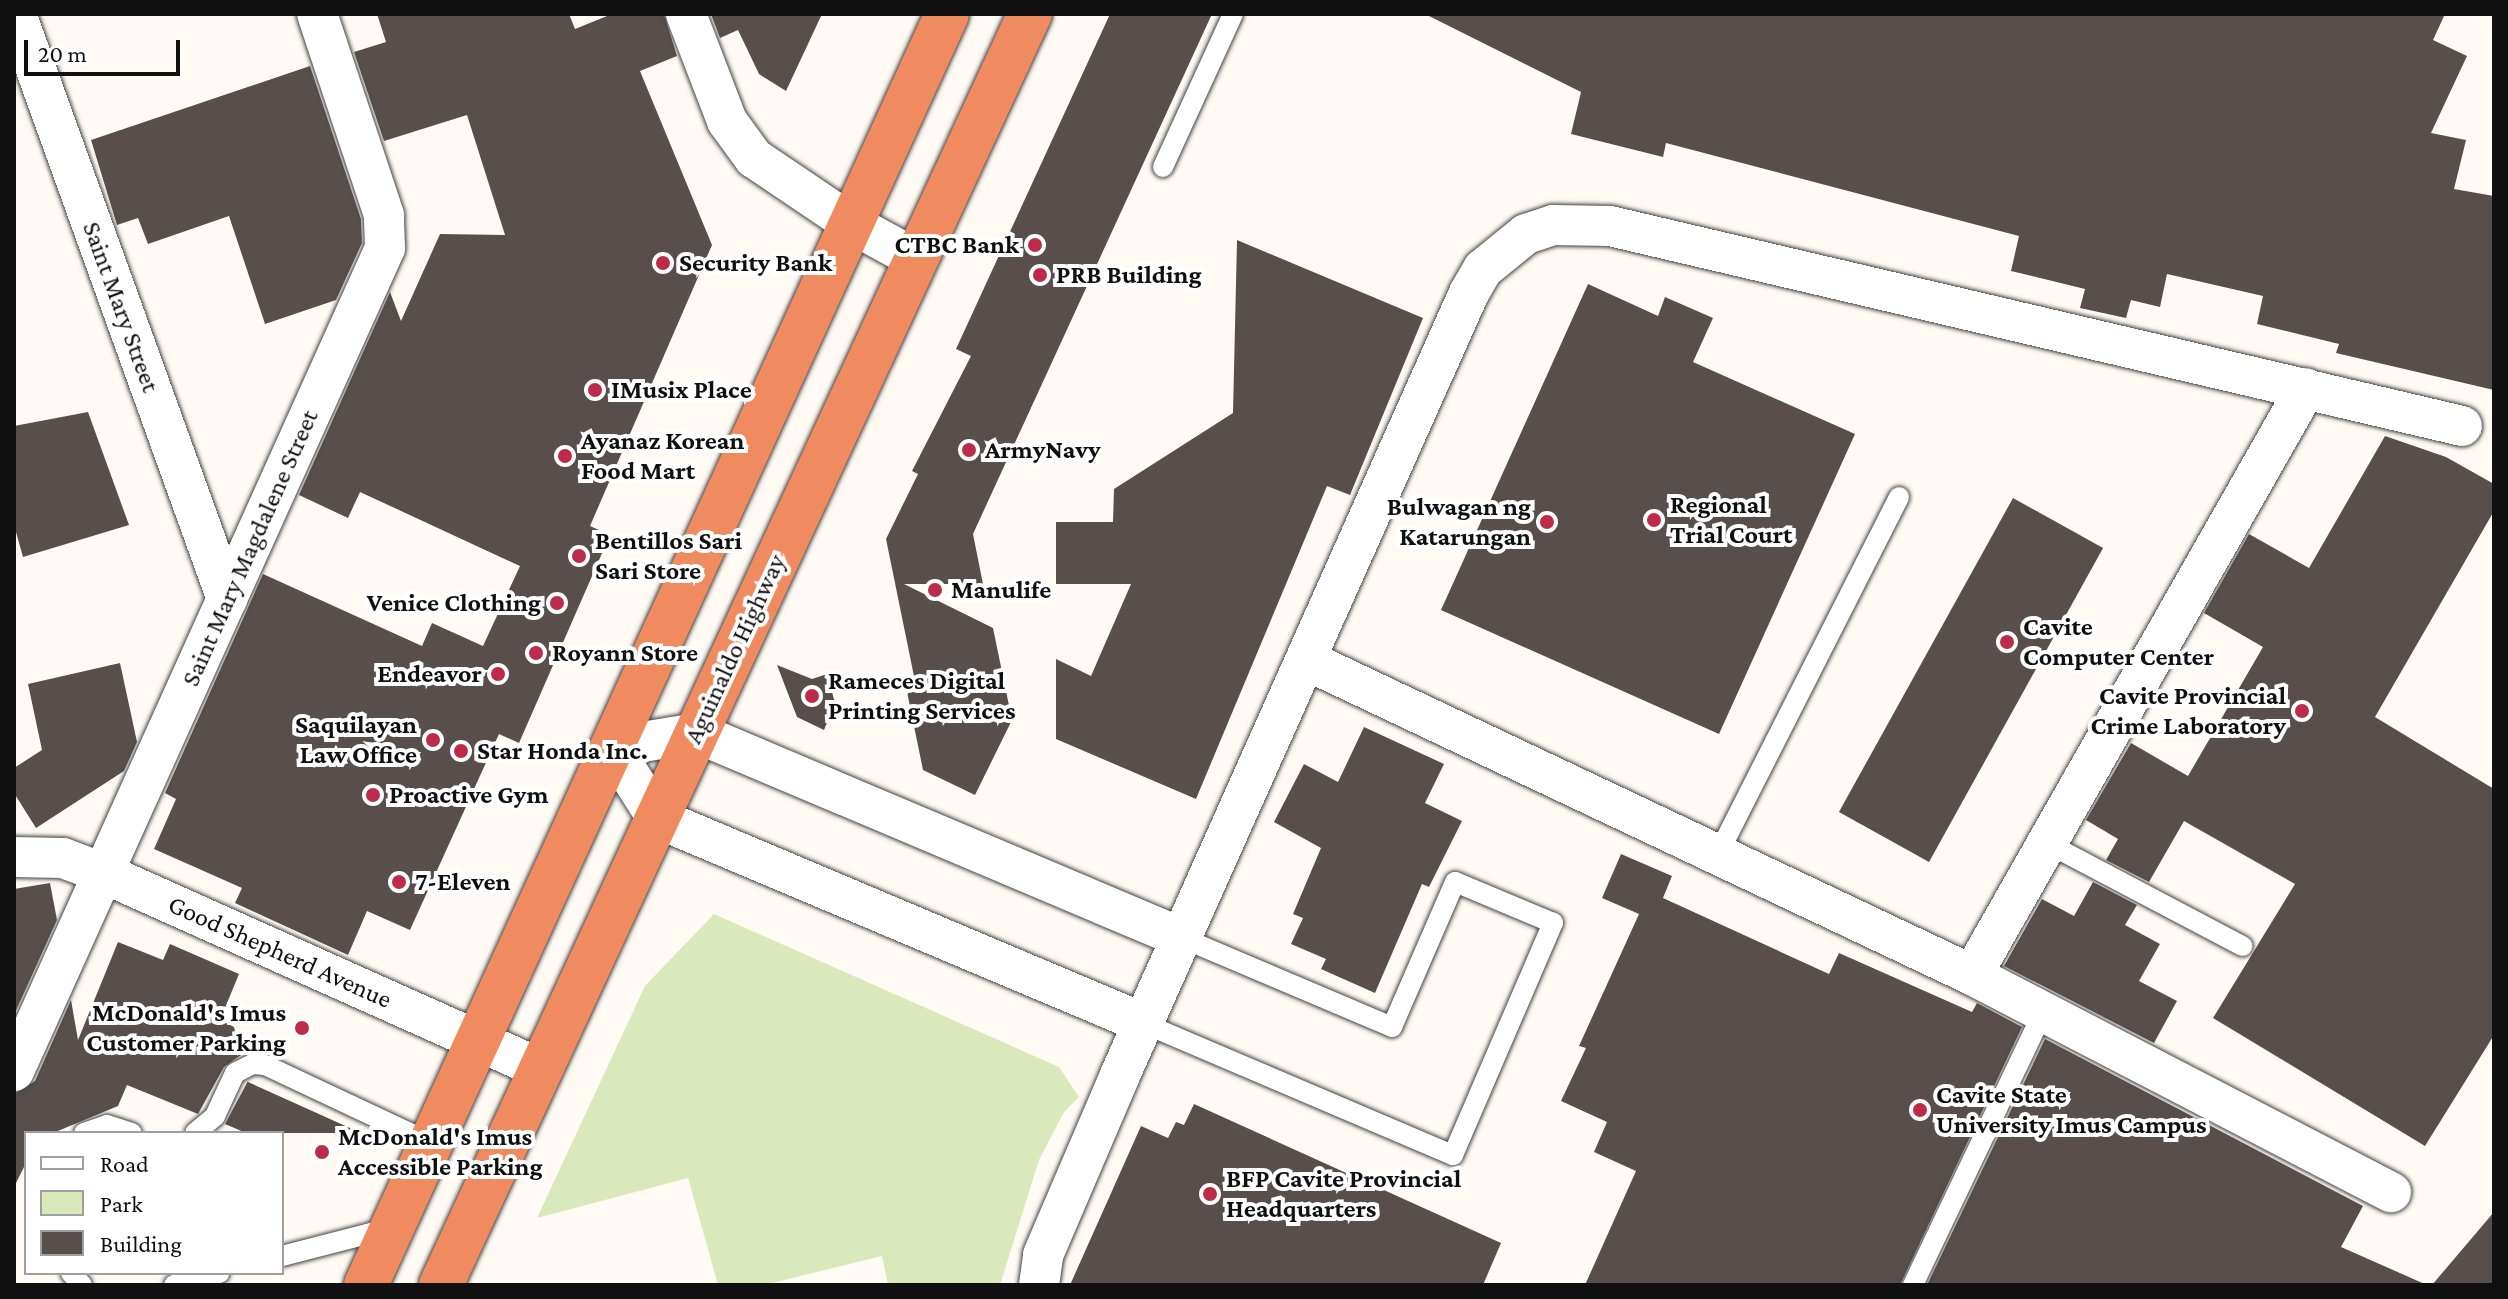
<!DOCTYPE html>
<style>
body{margin:0}
#map{position:relative;width:2508px;height:1299px;overflow:hidden;background:#fffaf3;font-family:"Crimson Pro",serif}
div>[style]{position:absolute}
.green>*{inset:0;background:#dae9bc}
.building>*{inset:0;background:#584f4c;transform-origin:0 0}
.roads{filter:drop-shadow(0 0 2px #434343) drop-shadow(0 0 2px #434343)}
.lane>*{height:20px;margin:-10px;padding:0 10px;transform-origin:10px;border-radius:10px;background:#fff}
.street>*{height:40px;margin:-20px;padding:0 20px;transform-origin:20px;border-radius:20px;background:#fff}
.highway>*{height:44px;margin:-22px;padding:0 22px;transform-origin:22px;border-radius:22px;background:#f08b5f}
.dots>*{width:22px;height:22px;translate:-50% -50%;box-sizing:border-box;border:4px solid #fff;border-radius:50%}
span{translate:-50% -50%;white-space:nowrap;text-align:center;line-height:1.15;-webkit-text-stroke:8px #fff;paint-order:stroke}
.poi-label{font-size:26px;color:#101010;font-weight:700}
.right{translate:-100% -50%;text-align:right}
.left{translate:0 -50%;text-align:left}
.street-label{font-size:26px;color:#101010}
.frame{position:absolute;inset:0;border:16px solid #101010;pointer-events:none}
.legend{position:absolute;left:24px;top:1131px;width:260px;height:144px;box-sizing:border-box;background:#fff;border:2px solid #9f9f9f;margin:0;padding:10px 14px;list-style:none;font-size:24px;color:#101010}
.legend li{display:flex;align-items:center;gap:16px;height:40px}
.legend b{width:40px;border:2px solid #9f9f9f}
.scale{position:absolute;left:24px;top:40px;width:156px;height:36px;box-sizing:border-box;border:4px solid #101010;border-top:0;padding-left:10px;font-size:24px;line-height:28px;white-space:nowrap;color:#101010;-webkit-text-stroke:6px #fff;paint-order:stroke}
</style>
<div id="map">
<div class="green">
<i style="clip-path:polygon(714px 914px,1059px 1067px,1079px 1097px,1064px 1112px,1039px 1160px,1000px 1285px,888px 1285px,882px 1256px,764px 1285px,718px 1285px,688px 1178px,537px 1218px,645px 986px)"></i>
</div>
<div class="building">
<i style="clip-path:polygon(377px 14px,569px 14px,575px 29px,612px 14px,664px 14px,677px 56px,640px 71px,712px 245px,590px 526px,610px 535px,519px 743px,499px 734px,410px 930px,367px 911px,348px 955px,235px 903px,242px 888px,154px 849px,176px 799px,165px 793px,263px 574px,422px 646px,432px 623px,483px 646px,520px 566px,360px 492px,348px 518px,299px 495px,390px 292px,401px 321px,440px 234px,505px 235px,467px 115px,384px 141px,354px 52px,386px 42px)"></i>
<i style="clip-path:polygon(711px 14px,822px 14px,786px 91px,759px 74px,738px 30px,720px 38px)"></i>
<i style="clip-path:polygon(1110px 14px,1212px 14px,973px 534px,983px 584px,904px 584px,993px 628px,1012px 720px,975px 795px,923px 770px,907px 692px,917px 691px,886px 539px,918px 474px,912px 471px,971px 356px,956px 349px)"></i>
<i style="clip-path:polygon(1425px 14px,2445px 14px,2433px 40px,2467px 56px,2431px 133px,2466px 140px,2454px 189px,2494px 196px,2494px 390px,2336px 353px,2339px 344px,2257px 324px,2263px 296px,2167px 274px,2160px 307px,2131px 300px,2126px 318px,2080px 308px,2085px 289px,2011px 271px,2019px 236px,1666px 143px,1663px 157px,1571px 134px,1581px 92px)"></i>
<i style="clip-path:polygon(310px 66px,361px 219px,362px 243px,336px 300px,265px 324px,229px 216px,148px 244px,138px 218px,117px 225px,91px 140px)"></i>
<i style="clip-path:polygon(1237px 240px,1423px 318px,1350px 495px,1327px 486px,1196px 799px,1056px 739px,1056px 659px,1091px 676px,1131px 584px,1056px 584px,1056px 522px,1113px 522px,1114px 489px,1233px 413px)"></i>
<i style="clip-path:polygon(1588px 284px,1658px 316px,1665px 297px,1713px 318px,1693px 362px,1855px 434px,1719px 734px,1441px 610px)"></i>
<i style="clip-path:polygon(88px 412px,129px 525px,23px 557px,14px 525px,14px 426px)"></i>
<i style="clip-path:polygon(2385px 436px,2446px 457px,2494px 484px,2494px 511px,2375px 717px,2494px 789px,2494px 1035px,2425px 1146px,2213px 1018px,2295px 884px,2184px 821px,2149px 882px,2106px 860px,2118px 839px,2086px 820px,2131px 743px,2188px 776px,2263px 647px,2204px 613px,2249px 534px,2309px 568px)"></i>
<i style="left:2013px;top:498px;width:103px;height:359px;rotate:29deg"></i>
<i style="clip-path:polygon(120px 663px,137px 742px,124px 771px,36px 828px,14px 793px,14px 768px,42px 750px,28px 684px)"></i>
<i style="clip-path:polygon(777px 665px,812px 679px,827px 674px,835px 703px,824px 730px,797px 717px)"></i>
<i style="clip-path:polygon(1364px 727px,1444px 764px,1425px 803px,1462px 821px,1429px 887px,1422px 884px,1375px 993px,1321px 969px,1326px 959px,1291px 944px,1303px 918px,1293px 914px,1321px 848px,1274px 822px,1304px 764px,1338px 782px)"></i>
<i style="clip-path:polygon(1621px 854px,1672px 876px,1663px 898px,1829px 974px,1839px 953px,1972px 1012px,1977px 1003px,2022px 1027px,1900px 1285px,1585px 1285px,1636px 1171px,1594px 1152px,1607px 1122px,1561px 1101px,1586px 1048px,1579px 1046px,1639px 914px,1602px 898px)"></i>
<i style="clip-path:polygon(2093px 882px,2137px 905px,2125px 925px,2160px 944px,2139px 981px,2177px 1001px,2154px 1043px,2004px 966px,2042px 899px,2074px 916px)"></i>
<i style="clip-path:polygon(50px 883px,57px 920px,14px 1015px,14px 889px)"></i>
<i style="clip-path:polygon(118px 942px,163px 960px,170px 944px,239px 974px,220px 1020px,234px 1027px,241px 1055px,224px 1067px,198px 1114px,127px 1085px,118px 1106px,53px 1133px,26px 1133px,26px 1163px,14px 1187px,14px 1094px,35px 1081px,71px 1000px,78px 1040px)"></i>
<i style="clip-path:polygon(2045px 1039px,2363px 1206px,2341px 1247px,2427px 1285px,1927px 1285px)"></i>
<i style="clip-path:polygon(248px 1081px,248px 1082px,361px 1133px,246px 1133px,225px 1124px)"></i>
<i style="clip-path:polygon(1194px 1104px,1501px 1243px,1483px 1285px,1070px 1285px,1141px 1126px,1168px 1138px,1176px 1122px,1184px 1125px)"></i>
<i style="clip-path:polygon(2494px 1212px,2494px 1285px,2432px 1285px)"></i>
</div>
<div class="roads">
<div class="lane">
<i style="left:1163px;top:167px;width:168px;rotate:-65.4deg"></i>
<i style="left:2047px;top:843px;width:221px;rotate:27.8deg"></i>
<i style="left:1719px;top:852px;width:398px;rotate:-63.1deg"></i>
<i style="left:1143px;top:1023px;width:337px;rotate:23.1deg"></i>
<i style="left:1453px;top:1155px;width:253px;rotate:-66.7deg"></i>
<i style="left:1553px;top:923px;width:106px;rotate:-157.3deg"></i>
<i style="left:1455px;top:882px;width:158px;rotate:113.5deg"></i>
<i style="left:1392px;top:1027px;width:228px;rotate:-157deg"></i>
<i style="left:84px;top:1133px;width:24px;rotate:-19deg"></i>
<i style="left:107px;top:1125px;width:26px;rotate:18deg"></i>
<i style="left:195px;top:1133px;width:26px;rotate:-40deg"></i>
<i style="left:215px;top:1116px;width:47px;rotate:-65.1deg"></i>
<i style="left:235px;top:1073px;width:20px;rotate:-27deg"></i>
<i style="left:253px;top:1064px;width:12px;rotate:5deg"></i>
<i style="left:265px;top:1065px;width:183px;rotate:25.2deg"></i>
<i style="left:282px;top:1256px;width:112px;rotate:-14.5deg"></i>
<i style="left:71px;top:1273px;width:16px;rotate:47deg"></i>
<i style="left:174px;top:1285px;width:47px;rotate:-14.9deg"></i>
<i style="left:1913px;top:1285px;width:302px;rotate:-64.5deg"></i>
</div>
<div class="street">
<i style="left:16px;top:14px;width:622px;rotate:70.17deg"></i>
<i style="left:686px;top:14px;width:115px;rotate:69deg"></i>
<i style="left:727px;top:121px;width:46px;rotate:53.9deg"></i>
<i style="left:754px;top:158px;width:118px;rotate:34deg"></i>
<i style="left:852px;top:224px;width:73px;rotate:28.7deg"></i>
<i style="left:1306px;top:660px;width:737px;rotate:25.31deg"></i>
<i style="left:1972px;top:975px;width:472px;rotate:27.4deg"></i>
<i style="left:14px;top:857px;width:49px;rotate:1.2deg"></i>
<i style="left:63px;top:858px;width:43px;rotate:20.6deg"></i>
<i style="left:103px;top:873px;width:480px;rotate:24.1deg"></i>
<i style="left:1972px;top:975px;width:675px;rotate:-60.36deg"></i>
<i style="left:1143px;top:1023px;width:527px;rotate:-157.13deg"></i>
<i style="left:657px;top:818px;width:84px;rotate:-122.4deg"></i>
<i style="left:612px;top:747px;width:86px;rotate:-9.4deg"></i>
<i style="left:697px;top:733px;width:527px;rotate:22.91deg"></i>
<i style="left:14px;top:1071px;width:903px;rotate:-65.73deg"></i>
<i style="left:385px;top:248px;width:33px;rotate:-92deg"></i>
<i style="left:384px;top:215px;width:212px;rotate:-108.4deg"></i>
<i style="left:1039px;top:1285px;width:30px;rotate:-82deg"></i>
<i style="left:1043px;top:1255px;width:196px;rotate:-66.8deg"></i>
<i style="left:1120px;top:1075px;width:856px;rotate:-65.95deg"></i>
<i style="left:1469px;top:293px;width:28px;rotate:-60deg"></i>
<i style="left:1483px;top:269px;width:55px;rotate:-39.1deg"></i>
<i style="left:1526px;top:234px;width:28px;rotate:-18deg"></i>
<i style="left:1553px;top:225px;width:57px;rotate:1deg"></i>
<i style="left:1610px;top:226px;width:875px;rotate:13.21deg"></i>
</div>
<div class="highway">
<i style="left:366px;top:1285px;width:1397px;rotate:-65.43deg"></i>
<i style="left:441px;top:1285px;width:1401px;rotate:-65.14deg"></i>
</div>
</div>
<div class="dots">
<i style="left:1035px;top:245px;background:#bc2b48"></i>
<i style="left:663px;top:263px;background:#bc2b48"></i>
<i style="left:1040px;top:275px;background:#bc2b48"></i>
<i style="left:595px;top:390px;background:#bc2b48"></i>
<i style="left:969px;top:450px;background:#bc2b48"></i>
<i style="left:565px;top:456px;background:#bc2b48"></i>
<i style="left:1654px;top:520px;background:#bc2b48"></i>
<i style="left:1547px;top:522px;background:#bc2b48"></i>
<i style="left:579px;top:556px;background:#bc2b48"></i>
<i style="left:935px;top:590px;background:#bc2b48"></i>
<i style="left:557px;top:603px;background:#bc2b48"></i>
<i style="left:2007px;top:642px;background:#bc2b48"></i>
<i style="left:536px;top:653px;background:#bc2b48"></i>
<i style="left:498px;top:674px;background:#bc2b48"></i>
<i style="left:812px;top:696px;background:#bc2b48"></i>
<i style="left:2302px;top:711px;background:#bc2b48"></i>
<i style="left:433px;top:740px;background:#bc2b48"></i>
<i style="left:461px;top:751px;background:#bc2b48"></i>
<i style="left:373px;top:795px;background:#bc2b48"></i>
<i style="left:399px;top:882px;background:#bc2b48"></i>
<i style="left:302px;top:1028px;background:#bc2b48"></i>
<i style="left:1920px;top:1110px;background:#bc2b48"></i>
<i style="left:322px;top:1152px;background:#bc2b48"></i>
<i style="left:1210px;top:1194px;background:#bc2b48"></i>
</div>
<div class="poi-label">
<span class="right" style="left:1019px;top:245px">CTBC Bank</span>
<span class="left" style="left:679px;top:263px">Security Bank</span>
<span class="left" style="left:1056px;top:275px">PRB Building</span>
<span class="left" style="left:611px;top:390px">IMusix Place</span>
<span class="left" style="left:581px;top:456px">Ayanaz Korean<br>Food Mart</span>
<span class="left" style="left:985px;top:450px">ArmyNavy</span>
<span class="left" style="left:1670px;top:520px">Regional<br>Trial Court</span>
<span class="right" style="left:1531px;top:522px">Bulwagan ng<br>Katarungan</span>
<span class="left" style="left:595px;top:556px">Bentillos Sari<br>Sari Store</span>
<span class="left" style="left:951px;top:590px">Manulife</span>
<span class="right" style="left:541px;top:603px">Venice Clothing</span>
<span class="left" style="left:2023px;top:642px">Cavite<br>Computer Center</span>
<span class="left" style="left:552px;top:653px">Royann Store</span>
<span class="right" style="left:482px;top:674px">Endeavor</span>
<span class="left" style="left:828px;top:696px">Rameces Digital<br>Printing Services</span>
<span class="right" style="left:2286px;top:711px">Cavite Provincial<br>Crime Laboratory</span>
<span class="right" style="left:417px;top:740px">Saquilayan<br>Law Office</span>
<span class="left" style="left:477px;top:751px">Star Honda Inc.</span>
<span class="left" style="left:389px;top:795px">Proactive Gym</span>
<span class="left" style="left:415px;top:882px">7-Eleven</span>
<span class="right" style="left:286px;top:1028px">McDonald's Imus<br>Customer Parking</span>
<span class="left" style="left:1936px;top:1110px">Cavite State<br>University Imus Campus</span>
<span class="left" style="left:338px;top:1152px">McDonald's Imus<br>Accessible Parking</span>
<span class="left" style="left:1226px;top:1194px">BFP Cavite Provincial<br>Headquarters</span>
</div>
<div class="street-label">
<span style="left:121px;top:307px;rotate:70deg">Saint Mary Street</span>
<span style="left:250px;top:548px;rotate:-66deg">Saint Mary Magdalene Street</span>
<span style="left:735px;top:649px;rotate:-65deg">Aguinaldo Highway</span>
<span style="left:280px;top:952px;rotate:24deg">Good Shepherd Avenue</span>
</div>
<div class="frame"></div>
<ul class="legend">
<li><b style="height:10px;background:#fff"></b>Road</li>
<li><b style="height:22px;background:#dae9bc"></b>Park</li>
<li><b style="height:22px;background:#584f4c"></b>Building</li>
</ul>
<div class="scale">20 m</div>
</div>
